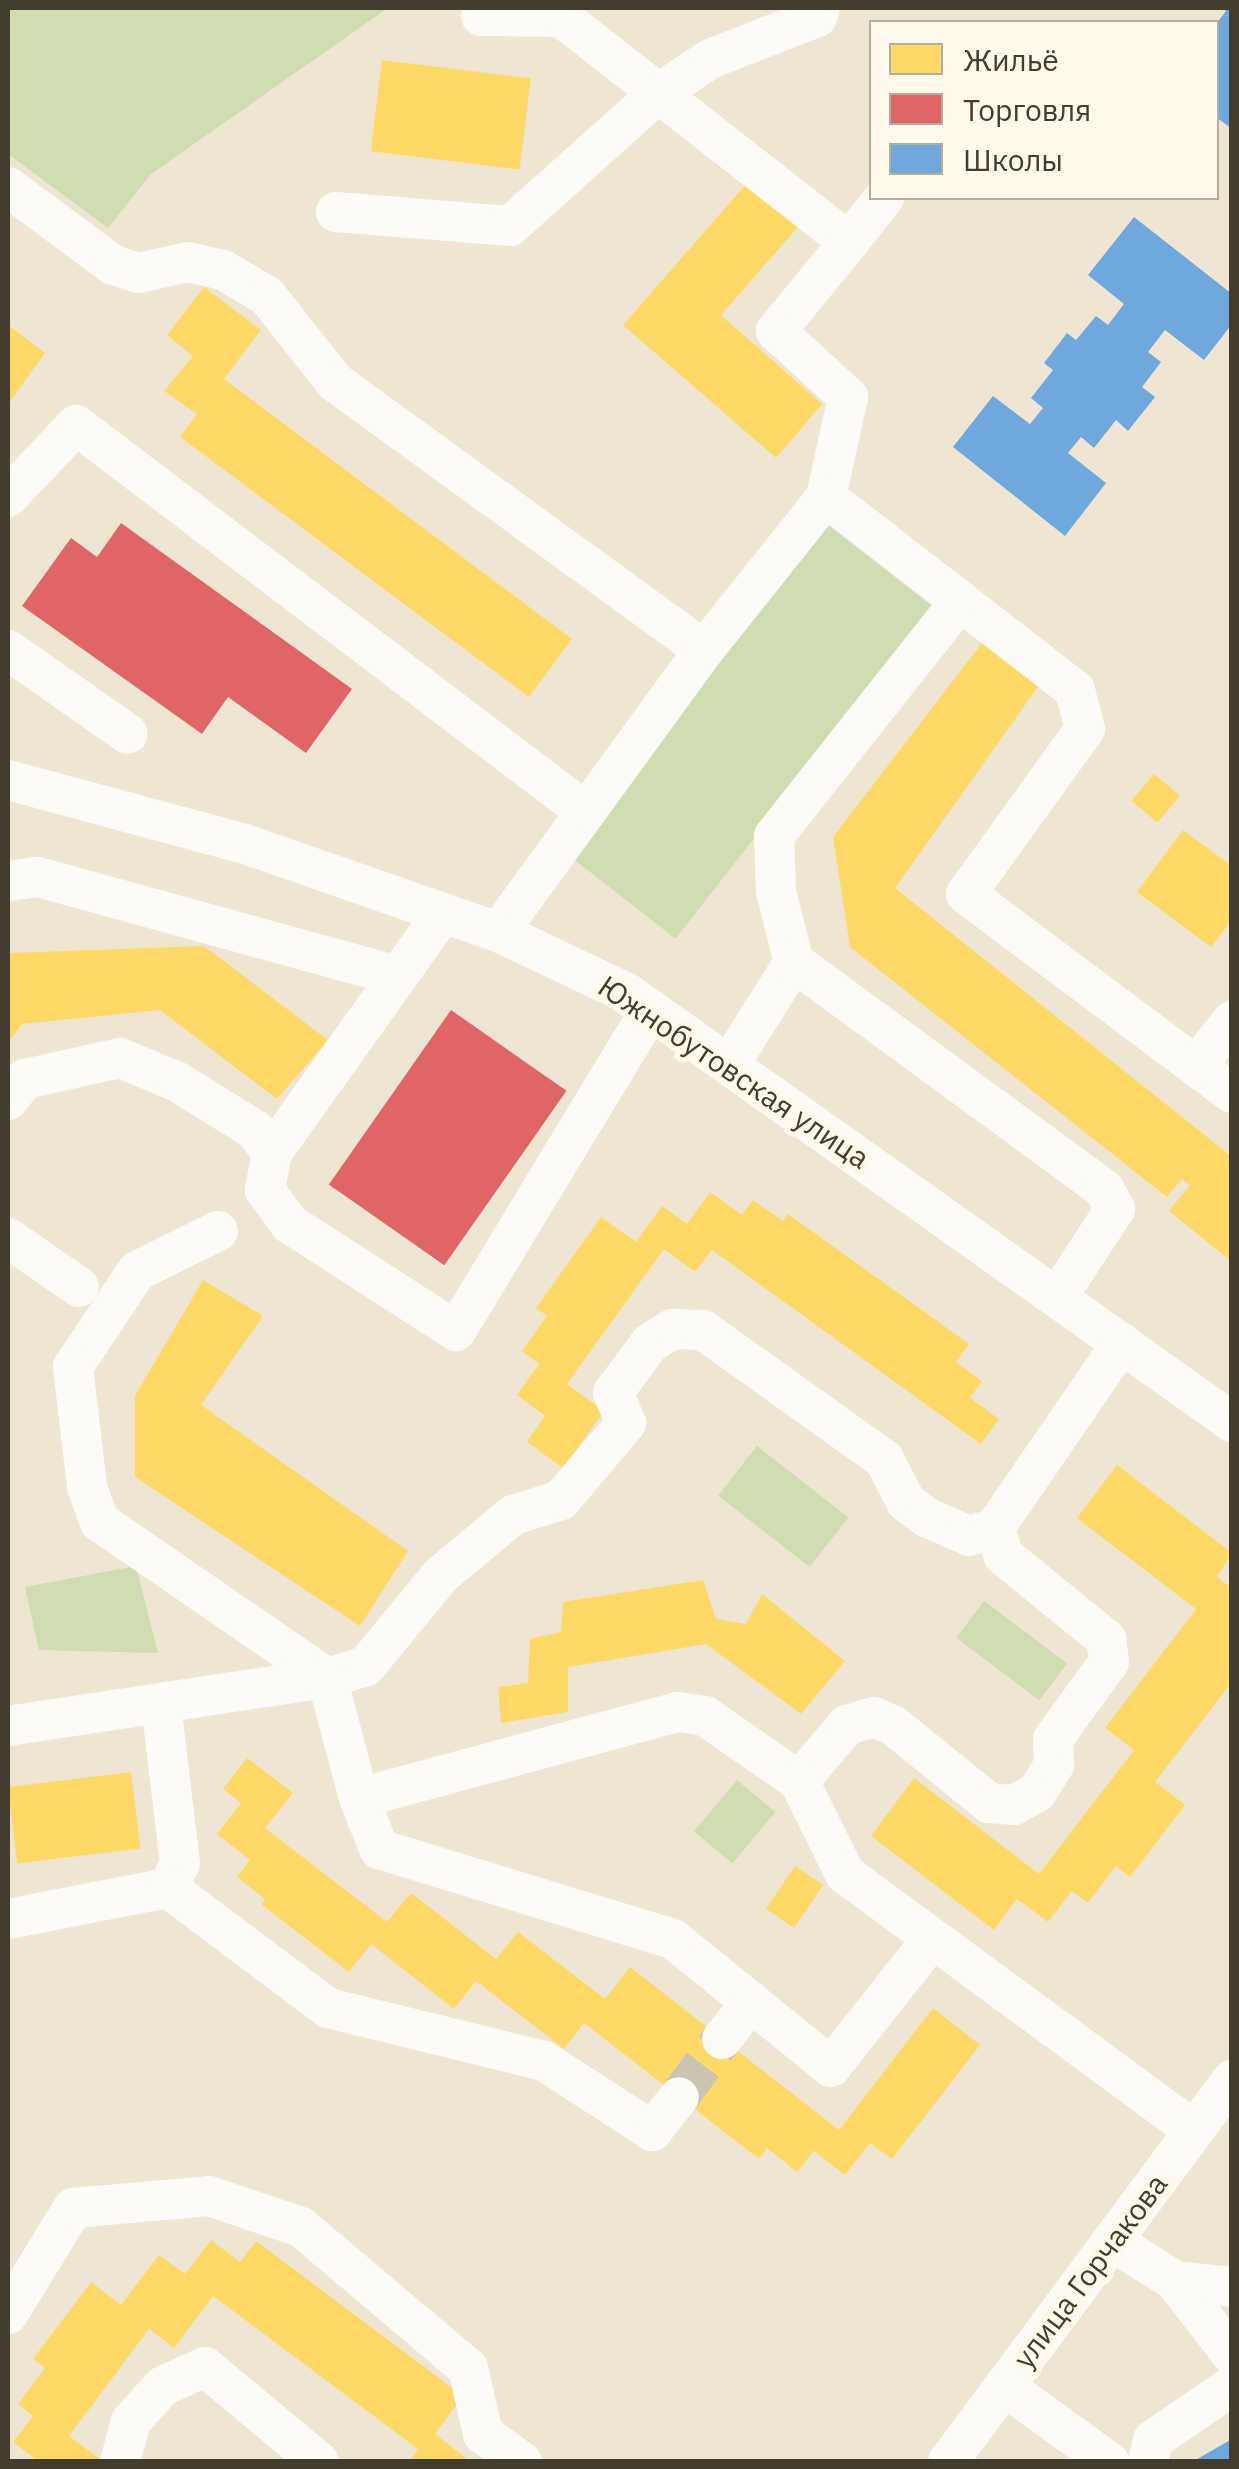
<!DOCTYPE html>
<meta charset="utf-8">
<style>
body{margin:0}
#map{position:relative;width:1239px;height:2469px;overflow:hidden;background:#eee6d3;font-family:"IBM Plex Sans",sans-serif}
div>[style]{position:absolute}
.green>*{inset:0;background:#cfddb0;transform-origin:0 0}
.homes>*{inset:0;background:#ffd966;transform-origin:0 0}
.shops>*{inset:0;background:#e06666;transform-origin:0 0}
.schools>*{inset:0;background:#6fa8dc}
.minor-tunnel>*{height:40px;margin-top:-20px;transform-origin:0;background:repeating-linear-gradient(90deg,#ccc4b2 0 40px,transparent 0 60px)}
.minor>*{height:40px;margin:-20px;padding:0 20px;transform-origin:20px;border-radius:20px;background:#fcfbf8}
span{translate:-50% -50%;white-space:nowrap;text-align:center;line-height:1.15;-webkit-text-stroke:10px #fff9eb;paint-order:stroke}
.street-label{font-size:30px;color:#423d2f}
.frame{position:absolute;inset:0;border:10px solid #423d2f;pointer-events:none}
.legend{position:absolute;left:869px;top:20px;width:350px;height:180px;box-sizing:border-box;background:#fff9eb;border:2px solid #b3aea0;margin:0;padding:12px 18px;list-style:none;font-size:30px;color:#423d2f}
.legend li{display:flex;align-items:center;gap:20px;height:50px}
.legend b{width:50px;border:2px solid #b3aea0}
</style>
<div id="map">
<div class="green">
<i style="clip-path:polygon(8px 8px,388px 8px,151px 174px,108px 228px,8px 154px)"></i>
<i style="left:823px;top:521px;width:141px;height:420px;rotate:38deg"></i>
<i style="left:757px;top:1446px;width:116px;height:63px;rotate:38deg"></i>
<i style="clip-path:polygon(136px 1566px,158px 1653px,39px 1650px,25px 1587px)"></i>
<i style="left:984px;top:1601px;width:104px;height:46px;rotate:37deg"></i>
<i style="left:737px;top:1780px;width:50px;height:67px;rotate:40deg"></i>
</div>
<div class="homes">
<i style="left:382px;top:60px;width:150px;height:92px;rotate:7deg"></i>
<i style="clip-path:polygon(754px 175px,805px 219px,721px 315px,822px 404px,776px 458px,623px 325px)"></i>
<i style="clip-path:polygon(204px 287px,261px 330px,224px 379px,572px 639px,529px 697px,180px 437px,197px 414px,164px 391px,193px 356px,167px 335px)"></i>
<i style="clip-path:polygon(8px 325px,45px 353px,8px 404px)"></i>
<i style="clip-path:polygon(985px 639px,1040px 684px,895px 888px,1232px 1157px,1232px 1262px,1169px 1211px,1190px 1185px,1182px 1179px,1167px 1197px,850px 947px,833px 837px)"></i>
<i style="left:1154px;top:774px;width:34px;height:35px;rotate:40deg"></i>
<i style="clip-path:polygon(1183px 830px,1232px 866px,1232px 920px,1211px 947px,1137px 892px)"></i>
<i style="clip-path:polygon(204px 946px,328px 1040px,277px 1099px,160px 1010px,22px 1024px,8px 1043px,8px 953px)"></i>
<i style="clip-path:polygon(710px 1192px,742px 1215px,753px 1200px,783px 1221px,788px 1214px,969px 1344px,956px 1362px,982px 1381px,970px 1398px,999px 1419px,981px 1444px,712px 1250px,695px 1272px,664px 1249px,567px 1384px,604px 1411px,563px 1468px,527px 1442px,545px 1416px,517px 1395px,539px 1364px,522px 1351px,547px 1316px,536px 1308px,601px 1217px,636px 1242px,662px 1206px,687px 1224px)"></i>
<i style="clip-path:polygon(203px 1280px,263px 1316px,201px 1405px,408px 1551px,360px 1626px,135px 1477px,135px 1396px)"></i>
<i style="clip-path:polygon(1117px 1465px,1232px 1553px,1217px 1577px,1232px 1588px,1232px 1682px,1155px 1782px,1185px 1805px,1130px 1877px,1116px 1866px,1088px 1903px,1072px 1891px,1048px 1922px,1017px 1899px,994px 1930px,871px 1836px,914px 1778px,1039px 1874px,1134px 1750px,1105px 1728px,1196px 1609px,1077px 1518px)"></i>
<i style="clip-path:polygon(703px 1580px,716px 1619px,746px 1624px,762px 1594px,845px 1661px,801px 1714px,706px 1644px,568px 1667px,568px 1712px,501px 1723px,498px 1687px,528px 1683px,530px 1639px,561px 1632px,563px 1602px)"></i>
<i style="clip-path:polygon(247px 1758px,293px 1793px,265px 1828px,387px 1922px,411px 1893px,496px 1959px,518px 1932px,605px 1999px,630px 1967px,839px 2130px,933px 2008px,980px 2045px,892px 2159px,870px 2143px,845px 2175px,814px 2151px,797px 2172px,767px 2148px,759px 2159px,584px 2023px,564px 2049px,476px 1981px,454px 2009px,371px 1944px,349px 1972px,261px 1904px,265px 1899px,237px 1877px,250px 1860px,217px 1834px,241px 1803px,223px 1789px)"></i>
<i style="left:131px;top:1772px;width:77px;height:124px;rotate:83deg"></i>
<i style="left:795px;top:1866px;width:34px;height:52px;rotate:34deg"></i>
<i style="clip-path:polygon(211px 2240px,240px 2262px,256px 2241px,463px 2396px,435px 2434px,471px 2462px,409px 2462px,418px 2449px,213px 2296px,174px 2348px,149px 2329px,69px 2436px,104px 2462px,39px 2462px,13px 2442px,33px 2416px,18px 2404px,45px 2368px,33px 2359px,91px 2282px,121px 2305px,159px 2255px,185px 2274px)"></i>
</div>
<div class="shops">
<i style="clip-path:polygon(121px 523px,352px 689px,306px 753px,228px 697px,202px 734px,22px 606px,71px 538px,97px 557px)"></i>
<i style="left:451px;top:1010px;width:141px;height:213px;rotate:35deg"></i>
</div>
<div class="schools">
<i style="clip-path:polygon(1221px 8px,1232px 8px,1232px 129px,1216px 117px,1216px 24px,1226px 11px)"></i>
<i style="clip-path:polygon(1134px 217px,1232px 294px,1232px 324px,1204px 360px,1165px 330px,1148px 352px,1161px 362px,1142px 387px,1155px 397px,1128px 431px,1116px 420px,1094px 448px,1081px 437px,1068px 453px,1106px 483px,1065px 536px,953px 447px,993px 396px,1030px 424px,1043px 408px,1031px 398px,1053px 370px,1044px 363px,1067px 333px,1076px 340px,1096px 316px,1108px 325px,1124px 304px,1088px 275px)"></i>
<i style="clip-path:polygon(1232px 2439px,1232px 2462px,1192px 2462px)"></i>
</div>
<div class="minor-tunnel">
<i style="left:679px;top:2097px;width:72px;rotate:-53.4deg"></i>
</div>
<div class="minor">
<i style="left:481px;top:16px;width:80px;rotate:0.7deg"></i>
<i style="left:561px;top:17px;width:365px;rotate:38deg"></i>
<i style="left:849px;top:242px;width:115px;rotate:129.4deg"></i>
<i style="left:776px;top:331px;width:98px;rotate:42.5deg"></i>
<i style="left:848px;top:397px;width:102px;rotate:102.4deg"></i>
<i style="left:8px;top:187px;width:131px;rotate:36.6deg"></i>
<i style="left:113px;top:265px;width:27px;rotate:17deg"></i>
<i style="left:139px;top:273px;width:50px;rotate:-12.7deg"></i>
<i style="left:188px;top:262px;width:36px;rotate:13deg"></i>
<i style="left:223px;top:270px;width:51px;rotate:30.6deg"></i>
<i style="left:267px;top:296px;width:110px;rotate:51.7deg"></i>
<i style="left:335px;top:382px;width:456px;rotate:36deg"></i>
<i style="left:704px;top:650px;width:349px;rotate:126.1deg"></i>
<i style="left:336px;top:212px;width:175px;rotate:4.6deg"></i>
<i style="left:510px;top:226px;width:200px;rotate:-41.8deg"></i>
<i style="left:659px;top:93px;width:61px;rotate:-33.7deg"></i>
<i style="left:710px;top:59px;width:115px;rotate:-21.4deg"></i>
<i style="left:817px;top:17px;width:9px;rotate:-72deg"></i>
<i style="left:849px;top:242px;width:56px;rotate:-51.5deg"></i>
<i style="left:8px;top:497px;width:99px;rotate:-46.6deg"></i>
<i style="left:76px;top:425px;width:640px;rotate:37.19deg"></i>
<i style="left:8px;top:650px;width:146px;rotate:35deg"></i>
<i style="left:704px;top:650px;width:196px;rotate:-51.4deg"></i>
<i style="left:826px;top:497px;width:315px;rotate:37.8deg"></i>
<i style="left:1075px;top:690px;width:40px;rotate:75.6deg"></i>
<i style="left:1085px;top:729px;width:203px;rotate:125.8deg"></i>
<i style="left:966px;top:894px;width:332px;rotate:36.8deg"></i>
<i style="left:8px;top:780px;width:245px;rotate:15.1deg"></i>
<i style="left:245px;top:844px;width:268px;rotate:19.2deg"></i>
<i style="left:498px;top:932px;width:143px;rotate:25.3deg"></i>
<i style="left:627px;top:993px;width:742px;rotate:35.34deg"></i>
<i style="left:8px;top:881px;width:30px;rotate:-8deg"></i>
<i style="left:38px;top:877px;width:373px;rotate:15.4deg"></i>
<i style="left:443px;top:913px;width:295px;rotate:125.5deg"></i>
<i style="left:272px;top:1153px;width:38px;rotate:101deg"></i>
<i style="left:265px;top:1190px;width:42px;rotate:53.7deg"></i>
<i style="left:290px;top:1224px;width:197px;rotate:32.8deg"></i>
<i style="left:456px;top:1331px;width:376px;rotate:-58.8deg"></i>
<i style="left:794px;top:962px;width:72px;rotate:-104.4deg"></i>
<i style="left:776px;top:892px;width:56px;rotate:-92deg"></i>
<i style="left:774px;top:836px;width:300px;rotate:-51.6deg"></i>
<i style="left:731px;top:1062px;width:118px;rotate:-57.8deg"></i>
<i style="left:794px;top:962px;width:384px;rotate:36.2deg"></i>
<i style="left:1104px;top:1189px;width:23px;rotate:61deg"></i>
<i style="left:1115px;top:1209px;width:104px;rotate:123.2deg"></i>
<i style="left:1196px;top:1066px;width:58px;rotate:-51.3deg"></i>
<i style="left:8px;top:1100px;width:27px;rotate:-51deg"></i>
<i style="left:25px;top:1079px;width:97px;rotate:-12.5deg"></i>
<i style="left:120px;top:1058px;width:61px;rotate:22.3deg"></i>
<i style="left:176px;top:1081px;width:93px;rotate:31.8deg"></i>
<i style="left:255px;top:1130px;width:29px;rotate:54deg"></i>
<i style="left:218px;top:1231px;width:90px;rotate:153.7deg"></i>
<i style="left:137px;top:1271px;width:115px;rotate:123.7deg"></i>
<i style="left:73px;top:1367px;width:121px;rotate:83.3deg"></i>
<i style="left:87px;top:1487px;width:37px;rotate:70deg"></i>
<i style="left:100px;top:1522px;width:275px;rotate:34.5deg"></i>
<i style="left:327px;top:1678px;width:41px;rotate:-17.1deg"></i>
<i style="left:366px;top:1666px;width:118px;rotate:-50.5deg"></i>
<i style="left:441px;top:1575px;width:94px;rotate:-39.8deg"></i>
<i style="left:513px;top:1515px;width:50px;rotate:-17.4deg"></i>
<i style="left:561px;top:1500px;width:101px;rotate:-49.8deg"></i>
<i style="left:626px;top:1423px;width:33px;rotate:-113deg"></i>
<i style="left:613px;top:1393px;width:62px;rotate:-53.5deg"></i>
<i style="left:650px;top:1343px;width:26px;rotate:-32deg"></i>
<i style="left:672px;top:1329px;width:31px;rotate:2deg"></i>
<i style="left:703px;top:1330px;width:222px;rotate:35.5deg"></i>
<i style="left:884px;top:1459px;width:48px;rotate:62.9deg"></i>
<i style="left:906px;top:1502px;width:25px;rotate:37deg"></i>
<i style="left:926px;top:1517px;width:47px;rotate:23.8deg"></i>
<i style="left:969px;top:1536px;width:26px;rotate:-16deg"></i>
<i style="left:8px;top:1238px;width:86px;rotate:34.6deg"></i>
<i style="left:161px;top:1704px;width:160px;rotate:83.2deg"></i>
<i style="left:180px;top:1863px;width:28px;rotate:116deg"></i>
<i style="left:8px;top:1726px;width:323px;rotate:-8.6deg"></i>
<i style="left:327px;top:1678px;width:124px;rotate:75.1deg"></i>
<i style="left:799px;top:1781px;width:74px;rotate:-49.4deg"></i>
<i style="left:847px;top:1725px;width:28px;rotate:-17deg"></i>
<i style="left:874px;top:1717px;width:22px;rotate:24deg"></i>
<i style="left:894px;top:1726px;width:122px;rotate:39deg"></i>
<i style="left:989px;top:1803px;width:25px;rotate:5deg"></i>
<i style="left:1014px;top:1805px;width:26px;rotate:-29deg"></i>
<i style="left:1037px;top:1792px;width:32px;rotate:-58deg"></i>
<i style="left:1054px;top:1765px;width:26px;rotate:-92deg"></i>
<i style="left:1053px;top:1739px;width:95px;rotate:-54deg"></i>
<i style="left:1109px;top:1662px;width:23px;rotate:-97deg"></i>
<i style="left:1106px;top:1639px;width:132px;rotate:-140.9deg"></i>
<i style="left:1004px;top:1556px;width:29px;rotate:-110deg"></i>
<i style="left:994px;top:1529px;width:226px;rotate:-55.5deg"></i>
<i style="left:8px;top:1919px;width:163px;rotate:-11deg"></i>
<i style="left:168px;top:1888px;width:200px;rotate:36.9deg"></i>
<i style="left:328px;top:2008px;width:222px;rotate:13.8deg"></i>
<i style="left:544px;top:2061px;width:129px;rotate:32.9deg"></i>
<i style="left:652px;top:2131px;width:43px;rotate:-51.5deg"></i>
<i style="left:932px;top:1939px;width:163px;rotate:128.3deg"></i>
<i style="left:831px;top:2067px;width:203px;rotate:-141deg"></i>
<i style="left:673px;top:1939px;width:307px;rotate:-163deg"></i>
<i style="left:379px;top:1849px;width:55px;rotate:-111.4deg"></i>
<i style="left:359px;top:1798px;width:330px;rotate:-15.1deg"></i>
<i style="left:678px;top:1712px;width:27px;rotate:8deg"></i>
<i style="left:705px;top:1716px;width:114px;rotate:34.7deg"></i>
<i style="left:799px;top:1781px;width:104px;rotate:63.7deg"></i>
<i style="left:845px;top:1874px;width:433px;rotate:36.3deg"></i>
<i style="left:722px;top:2039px;width:47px;rotate:-51.9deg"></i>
<i style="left:1112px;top:2241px;width:75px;rotate:32.4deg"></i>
<i style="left:1175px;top:2281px;width:93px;rotate:52.4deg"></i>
<i style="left:1175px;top:2281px;width:57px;rotate:6deg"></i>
<i style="left:8px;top:2314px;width:124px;rotate:-58.5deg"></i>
<i style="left:73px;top:2208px;width:137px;rotate:-5deg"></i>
<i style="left:209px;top:2196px;width:97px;rotate:18.6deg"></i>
<i style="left:301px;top:2227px;width:219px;rotate:40.2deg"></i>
<i style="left:468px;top:2368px;width:68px;rotate:77.2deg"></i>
<i style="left:483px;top:2434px;width:48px;rotate:35.7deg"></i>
<i style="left:1004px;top:2386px;width:130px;rotate:35.9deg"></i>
<i style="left:120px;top:2462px;width:42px;rotate:-75deg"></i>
<i style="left:131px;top:2421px;width:47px;rotate:-47.6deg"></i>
<i style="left:163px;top:2386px;width:46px;rotate:-24.3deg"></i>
<i style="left:205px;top:2367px;width:148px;rotate:39.8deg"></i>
<i style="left:948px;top:2462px;width:476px;rotate:-53.4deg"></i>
<i style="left:1148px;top:2462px;width:23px;rotate:-77deg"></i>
<i style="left:1153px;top:2440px;width:96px;rotate:-34.4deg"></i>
</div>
<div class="street-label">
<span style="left:734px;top:1072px;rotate:34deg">Южнобутовская улица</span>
<span style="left:1090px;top:2271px;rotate:-53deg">улица Горчакова</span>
</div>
<div class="frame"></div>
<ul class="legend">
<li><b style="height:28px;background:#ffd966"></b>Жильё</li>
<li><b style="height:28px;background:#e06666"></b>Торговля</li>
<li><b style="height:28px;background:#6fa8dc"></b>Школы</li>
</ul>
</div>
